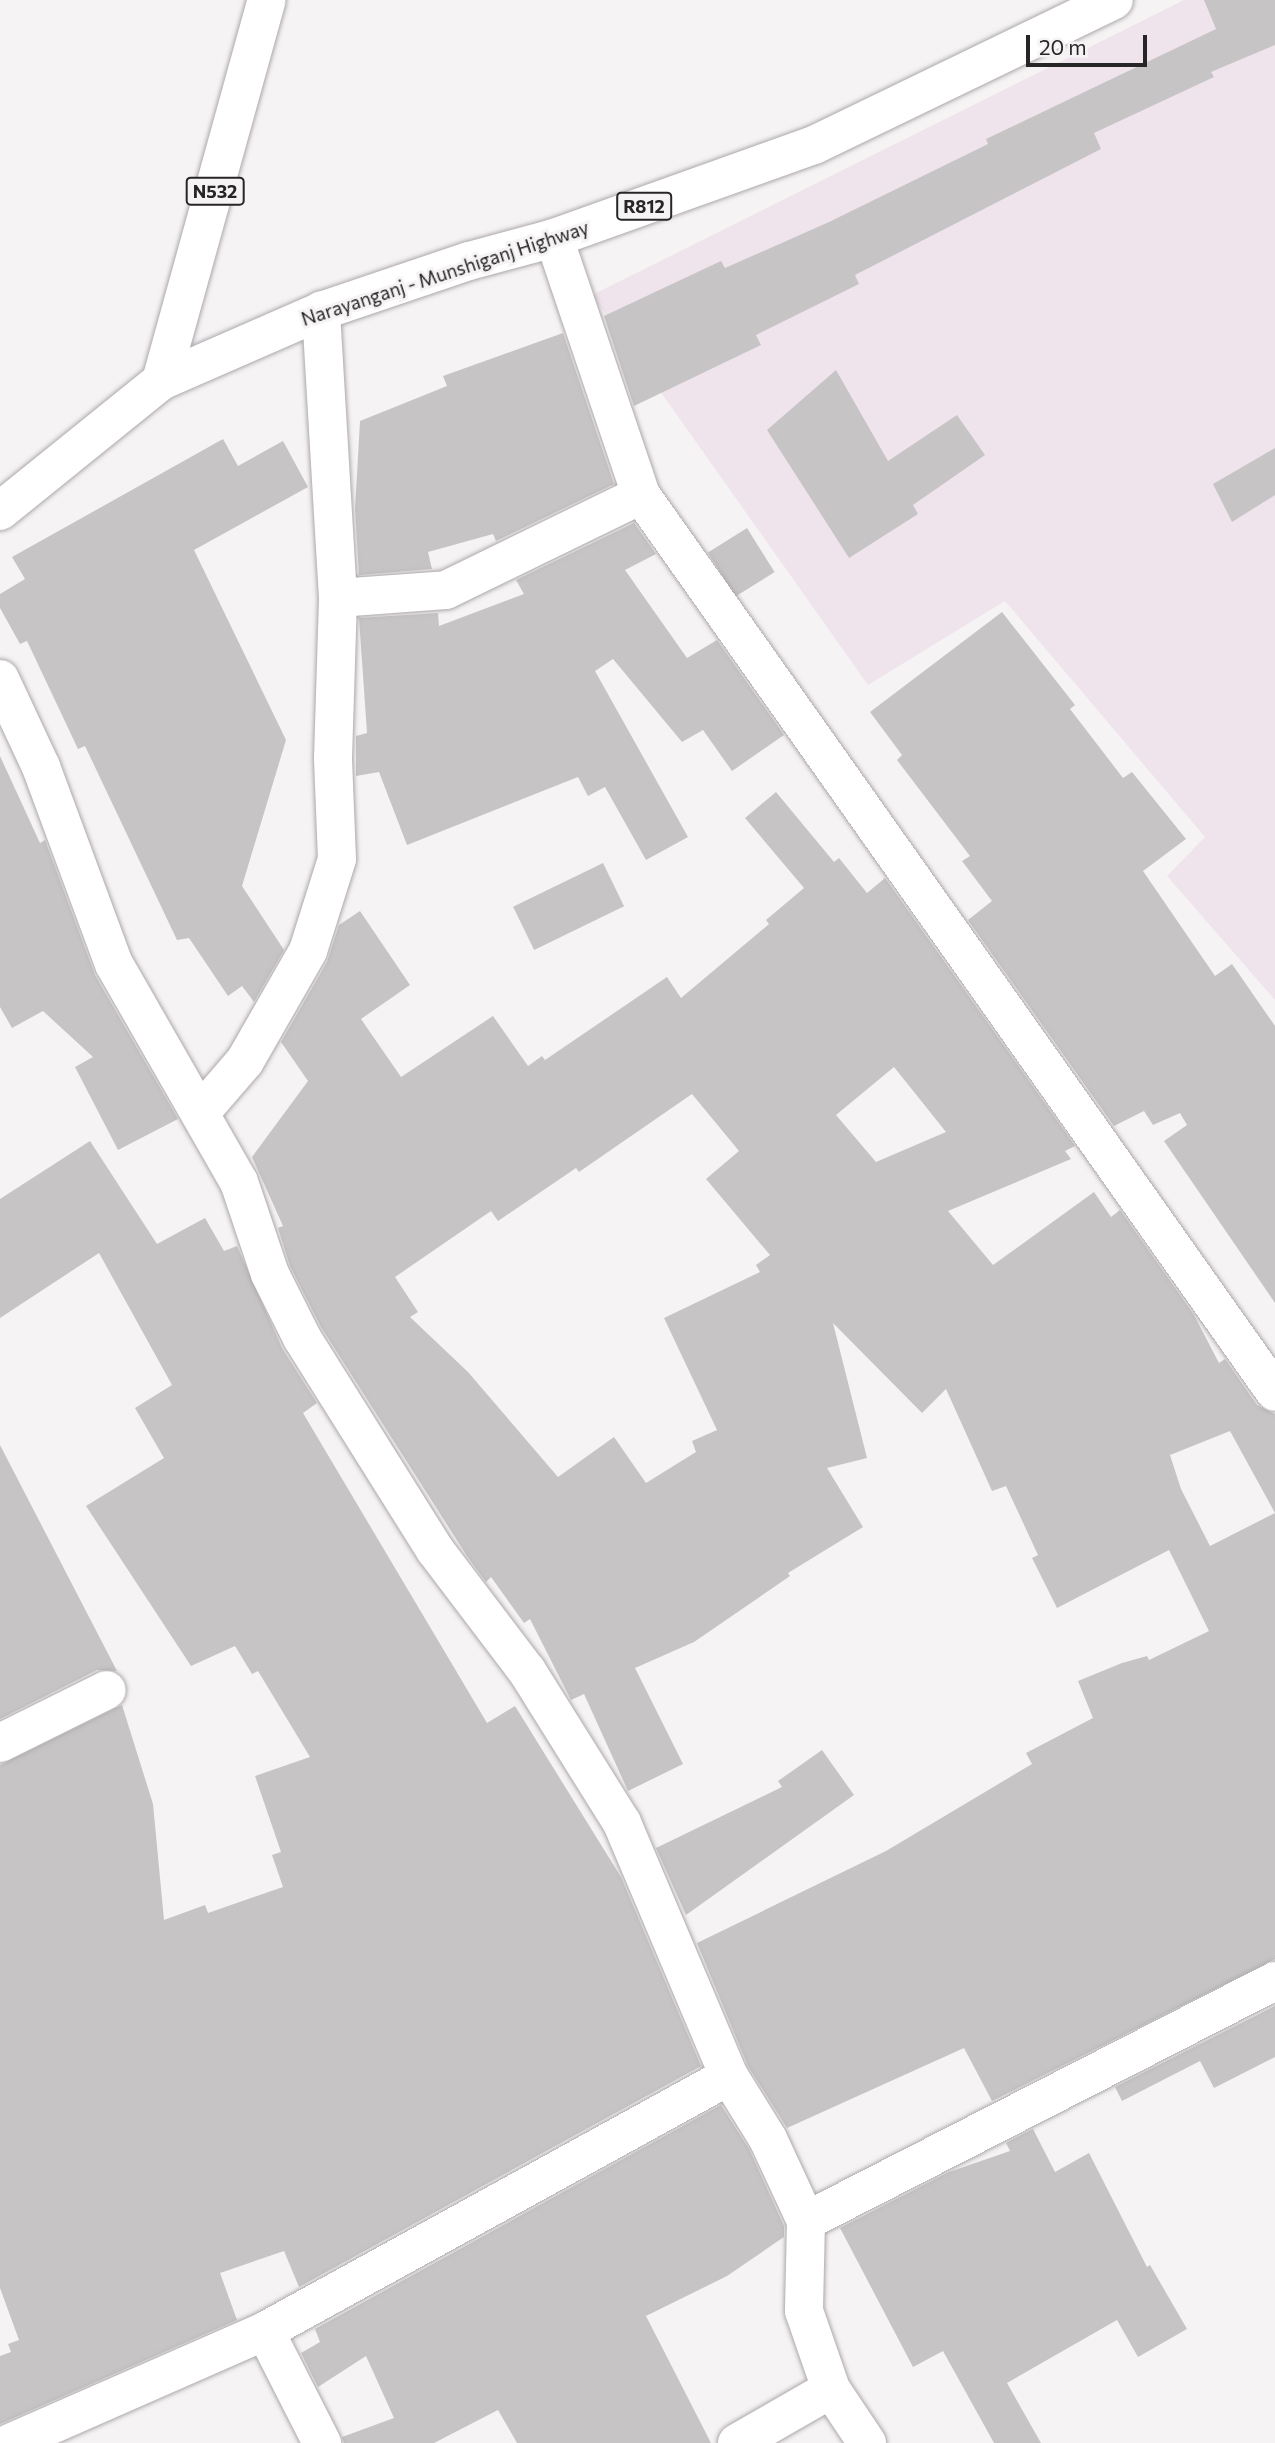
<!DOCTYPE html>
<style>
body{margin:0}
#map{position:relative;width:1275px;height:2443px;overflow:hidden;background:#f6f3f5;font-family:Commissioner,sans-serif}
div>[style]{position:absolute}
.built>*{inset:0;background:#efe4eb}
.building>*{inset:0;background:#c7c4c6;transform-origin:0 0}
.roads{filter:drop-shadow(0 0 2px #aca8ab) drop-shadow(0 0 2px #aca8ab)}
.street>*{height:38px;margin:-19px;padding:0 19px;transform-origin:19px;border-radius:19px;background:#fff}
.primary>*{height:38px;margin:-19px;padding:0 19px;transform-origin:19px;border-radius:19px;background:#fff}
.highway>*{height:38px;margin:-19px;padding:0 19px;transform-origin:19px;border-radius:19px;background:#fff}
span{translate:-50% -50%;white-space:nowrap;text-align:center;line-height:1.15;-webkit-text-stroke:6px #f6f3f5;paint-order:stroke}
.shield-label span{padding:2px 5px;background:#f6f3f5;border:2px solid;border-radius:5px;-webkit-text-stroke-width:0}
.shield-label{font-size:18px;color:#272626;font-weight:700}
.street-label{font-size:19px;color:#272626}
.scale{position:absolute;left:1026px;top:35px;width:121px;height:32px;box-sizing:border-box;border:4px solid #272626;border-top:0;padding-left:9px;font-size:21px;line-height:24px;white-space:nowrap;color:#272626;-webkit-text-stroke:5px #f6f3f5;paint-order:stroke}
</style>
<div id="map">
<div class="built">
<i style="clip-path:polygon(1184px 0,1275px 0,1275px 1000px,1167px 876px,1205px 837px,1005px 601px,868px 685px,592px 295px)"></i>
</div>
<div class="building">
<i style="clip-path:polygon(1204px 0,1275px 0,1275px 45px,1211px 72px,1214px 77px,1094px 133px,1101px 149px,855px 275px,859px 284px,756px 335px,761px 345px,634px 406px,604px 316px,721px 261px,725px 268px,829px 222px,988px 144px,986px 139px,1216px 29px)"></i>
<i style="clip-path:polygon(563px 333px,614px 484px,496px 541px,493px 534px,428px 552px,432px 569px,359px 575px,355px 509px,360px 421px,447px 386px,443px 376px)"></i>
<i style="clip-path:polygon(836px 370px,888px 461px,957px 415px,985px 455px,913px 505px,918px 514px,849px 558px,767px 430px)"></i>
<i style="clip-path:polygon(223px 439px,238px 466px,283px 441px,308px 487px,194px 550px,286px 740px,242px 886px,284px 950px,254px 1002px,242px 986px,228px 996px,189px 938px,177px 940px,85px 746px,78px 749px,27px 641px,20px 644px,0 608px,0 594px,25px 579px,12px 557px)"></i>
<i style="clip-path:polygon(1275px 448px,1275px 495px,1232px 522px,1213px 484px)"></i>
<i style="clip-path:polygon(634px 523px,656px 554px,625px 570px,687px 658px,717px 640px,784px 735px,732px 771px,703px 730px,682px 742px,613px 659px,595px 671px,688px 837px,646px 860px,605px 787px,588px 796px,578px 777px,407px 845px,379px 772px,356px 776px,356px 736px,367px 733px,359px 618px,438px 613px,439px 626px,524px 594px,516px 580px)"></i>
<i style="left:747px;top:528px;width:52px;height:46px;rotate:58deg"></i>
<i style="clip-path:polygon(1002px 612px,1075px 705px,1070px 709px,1123px 778px,1132px 772px,1186px 839px,1143px 871px,1215px 976px,1232px 964px,1275px 1026px,1275px 1303px,1164px 1141px,1187px 1125px,1180px 1113px,1153px 1125px,1144px 1111px,1114px 1126px,968px 920px,992px 901px,962px 861px,970px 856px,897px 760px,902px 755px,870px 712px)"></i>
<i style="clip-path:polygon(0 756px,40px 843px,45px 840px,95px 975px,178px 1119px,118px 1150px,75px 1067px,93px 1057px,43px 1011px,12px 1028px,0 1007px)"></i>
<i style="clip-path:polygon(evenodd,776px 792px,834px 862px,839px 858px,867px 893px,885px 878px,1075px 1146px,1065px 1151px,1071px 1159px,948px 1211px,993px 1265px,1094px 1192px,1111px 1217px,1120px 1210px,1194px 1315px,1219px 1363px,1225px 1359px,1257px 1405px,1275px 1414px,1275px 1513px,1230px 1431px,1170px 1455px,1181px 1489px,1210px 1546px,1275px 1513px,1275px 1959px,992px 2101px,964px 2048px,787px 2128px,748px 2066px,697px 1943px,886px 1851px,1032px 1764px,1026px 1753px,1093px 1718px,1078px 1681px,1122px 1663px,1147px 1656px,1149px 1660px,1209px 1631px,1169px 1550px,1057px 1608px,1032px 1558px,1038px 1555px,1006px 1486px,992px 1491px,946px 1389px,922px 1413px,833px 1323px,867px 1458px,827px 1468px,863px 1527px,788px 1573px,790px 1576px,694px 1642px,635px 1668px,683px 1764px,628px 1791px,584px 1694px,571px 1700px,530px 1619px,524px 1623px,491px 1577px,486px 1582px,467px 1556px,321px 1327px,290px 1266px,278px 1228px,283px 1226px,252px 1157px,308px 1081px,281px 1042px,327px 962px,339px 925px,360px 911px,410px 985px,361px 1019px,401px 1077px,493px 1016px,528px 1066px,542px 1056px,545px 1060px,667px 977px,681px 998px,769px 924px,766px 920px,804px 888px,745px 818px,776px 792px,894px 1067px,946px 1132px,876px 1162px,836px 1115px,894px 1067px,776px 792px,692px 1094px,739px 1151px,706px 1179px,770px 1255px,756px 1265px,760px 1272px,664px 1318px,717px 1430px,692px 1441px,696px 1452px,646px 1483px,614px 1437px,558px 1477px,468px 1372px,410px 1317px,418px 1312px,395px 1277px,491px 1211px,498px 1221px,576px 1168px,579px 1172px,692px 1094px)"></i>
<i style="left:603px;top:863px;width:48px;height:100px;rotate:64deg"></i>
<i style="clip-path:polygon(90px 1141px,157px 1244px,205px 1218px,224px 1251px,237px 1246px,282px 1348px,317px 1403px,303px 1413px,487px 1723px,515px 1706px,621px 1877px,701px 2066px,299px 2287px,284px 2251px,220px 2273px,237px 2320px,0 2424px,0 2356px,11px 2352px,8px 2344px,19px 2340px,0 2288px,0 1765px,122px 1705px,153px 1804px,164px 1920px,205px 1905px,208px 1913px,283px 1887px,272px 1855px,281px 1852px,255px 1776px,310px 1757px,258px 1671px,252px 1674px,235px 1646px,191px 1666px,86px 1506px,164px 1458px,135px 1408px,172px 1385px,99px 1253px,0 1318px,0 1199px)"></i>
<i style="clip-path:polygon(0 1445px,117px 1671px,97px 1670px,0 1719px)"></i>
<i style="clip-path:polygon(822px 1750px,854px 1795px,686px 1915px,656px 1848px,782px 1787px,778px 1781px)"></i>
<i style="clip-path:polygon(1275px 2006px,1275px 2057px,1214px 2088px,1200px 2061px,1122px 2101px,1115px 2087px)"></i>
<i style="clip-path:polygon(721px 2105px,749px 2149px,784px 2226px,784px 2237px,727px 2276px,646px 2316px,711px 2443px,517px 2443px,498px 2410px,434px 2443px,344px 2443px,342px 2437px,394px 2418px,366px 2356px,318px 2387px,301px 2353px,320px 2342px,315px 2329px)"></i>
<i style="clip-path:polygon(1033px 2129px,1055px 2172px,1089px 2153px,1147px 2267px,1150px 2265px,1187px 2329px,1138px 2357px,1117px 2320px,1007px 2383px,1041px 2443px,994px 2443px,943px 2351px,913px 2367px,840px 2228px,949px 2172px,1010px 2151px,1006px 2143px)"></i>
</div>
<div class="roads">
<div class="street">
<i style="left:554px;top:238px;width:271px;rotate:71.3deg"></i>
<i style="left:641px;top:495px;width:1098px;rotate:54.75deg"></i>
<i style="left:338px;top:598px;width:108px;rotate:-4.2deg"></i>
<i style="left:446px;top:590px;width:217px;rotate:-26deg"></i>
<i style="left:0;top:679px;width:97px;rotate:65deg"></i>
<i style="left:41px;top:767px;width:210px;rotate:69.7deg"></i>
<i style="left:114px;top:964px;width:251px;rotate:60.2deg"></i>
<i style="left:239px;top:1182px;width:97px;rotate:71.4deg"></i>
<i style="left:270px;top:1274px;width:72px;rotate:63.4deg"></i>
<i style="left:302px;top:1338px;width:250px;rotate:57.9deg"></i>
<i style="left:435px;top:1550px;width:152px;rotate:52.8deg"></i>
<i style="left:527px;top:1671px;width:179px;rotate:58deg"></i>
<i style="left:622px;top:1823px;width:275px;rotate:67.1deg"></i>
<i style="left:729px;top:2076px;width:74px;rotate:58.2deg"></i>
<i style="left:768px;top:2139px;width:90px;rotate:65.1deg"></i>
<i style="left:806px;top:2221px;width:90px;rotate:91.3deg"></i>
<i style="left:804px;top:2311px;width:83px;rotate:70.9deg"></i>
<i style="left:831px;top:2389px;width:65px;rotate:56.3deg"></i>
<i style="left:201px;top:1112px;width:67px;rotate:-49.2deg"></i>
<i style="left:245px;top:1061px;width:127px;rotate:-60.2deg"></i>
<i style="left:308px;top:951px;width:96px;rotate:-72.5deg"></i>
<i style="left:337px;top:859px;width:101px;rotate:-92.3deg"></i>
<i style="left:333px;top:758px;width:160px;rotate:-88.2deg"></i>
<i style="left:338px;top:598px;width:288px;rotate:-93.4deg"></i>
<i style="left:0;top:1743px;width:119px;rotate:-26.4deg"></i>
<i style="left:806px;top:2221px;width:527px;rotate:-27.1deg"></i>
<i style="left:265px;top:2331px;width:126px;rotate:63deg"></i>
<i style="left:10px;top:2443px;width:279px;rotate:-23.7deg"></i>
<i style="left:265px;top:2331px;width:529px;rotate:-28.79deg"></i>
<i style="left:737px;top:2443px;width:108px;rotate:-29.9deg"></i>
</div>
<div class="primary">
<i style="left:161px;top:381px;width:175px;rotate:-23.6deg"></i>
<i style="left:321px;top:311px;width:156px;rotate:-18.7deg"></i>
<i style="left:469px;top:261px;width:88px;rotate:-15.1deg"></i>
<i style="left:554px;top:238px;width:276px;rotate:-19.7deg"></i>
<i style="left:814px;top:145px;width:333px;rotate:-25.8deg"></i>
</div>
<div class="highway">
<i style="left:0;top:511px;width:207px;rotate:-38.9deg"></i>
<i style="left:161px;top:381px;width:395px;rotate:-74.5deg"></i>
</div>
</div>
<div class="shield-label">
<span style="left:215px;top:191px">N532</span>
<span style="left:644px;top:206px">R812</span>
</div>
<div class="street-label">
<span style="left:445px;top:273px;rotate:-18deg">Narayanganj - Munshiganj Highway</span>
</div>
<div class="scale">20 m</div>
</div>
